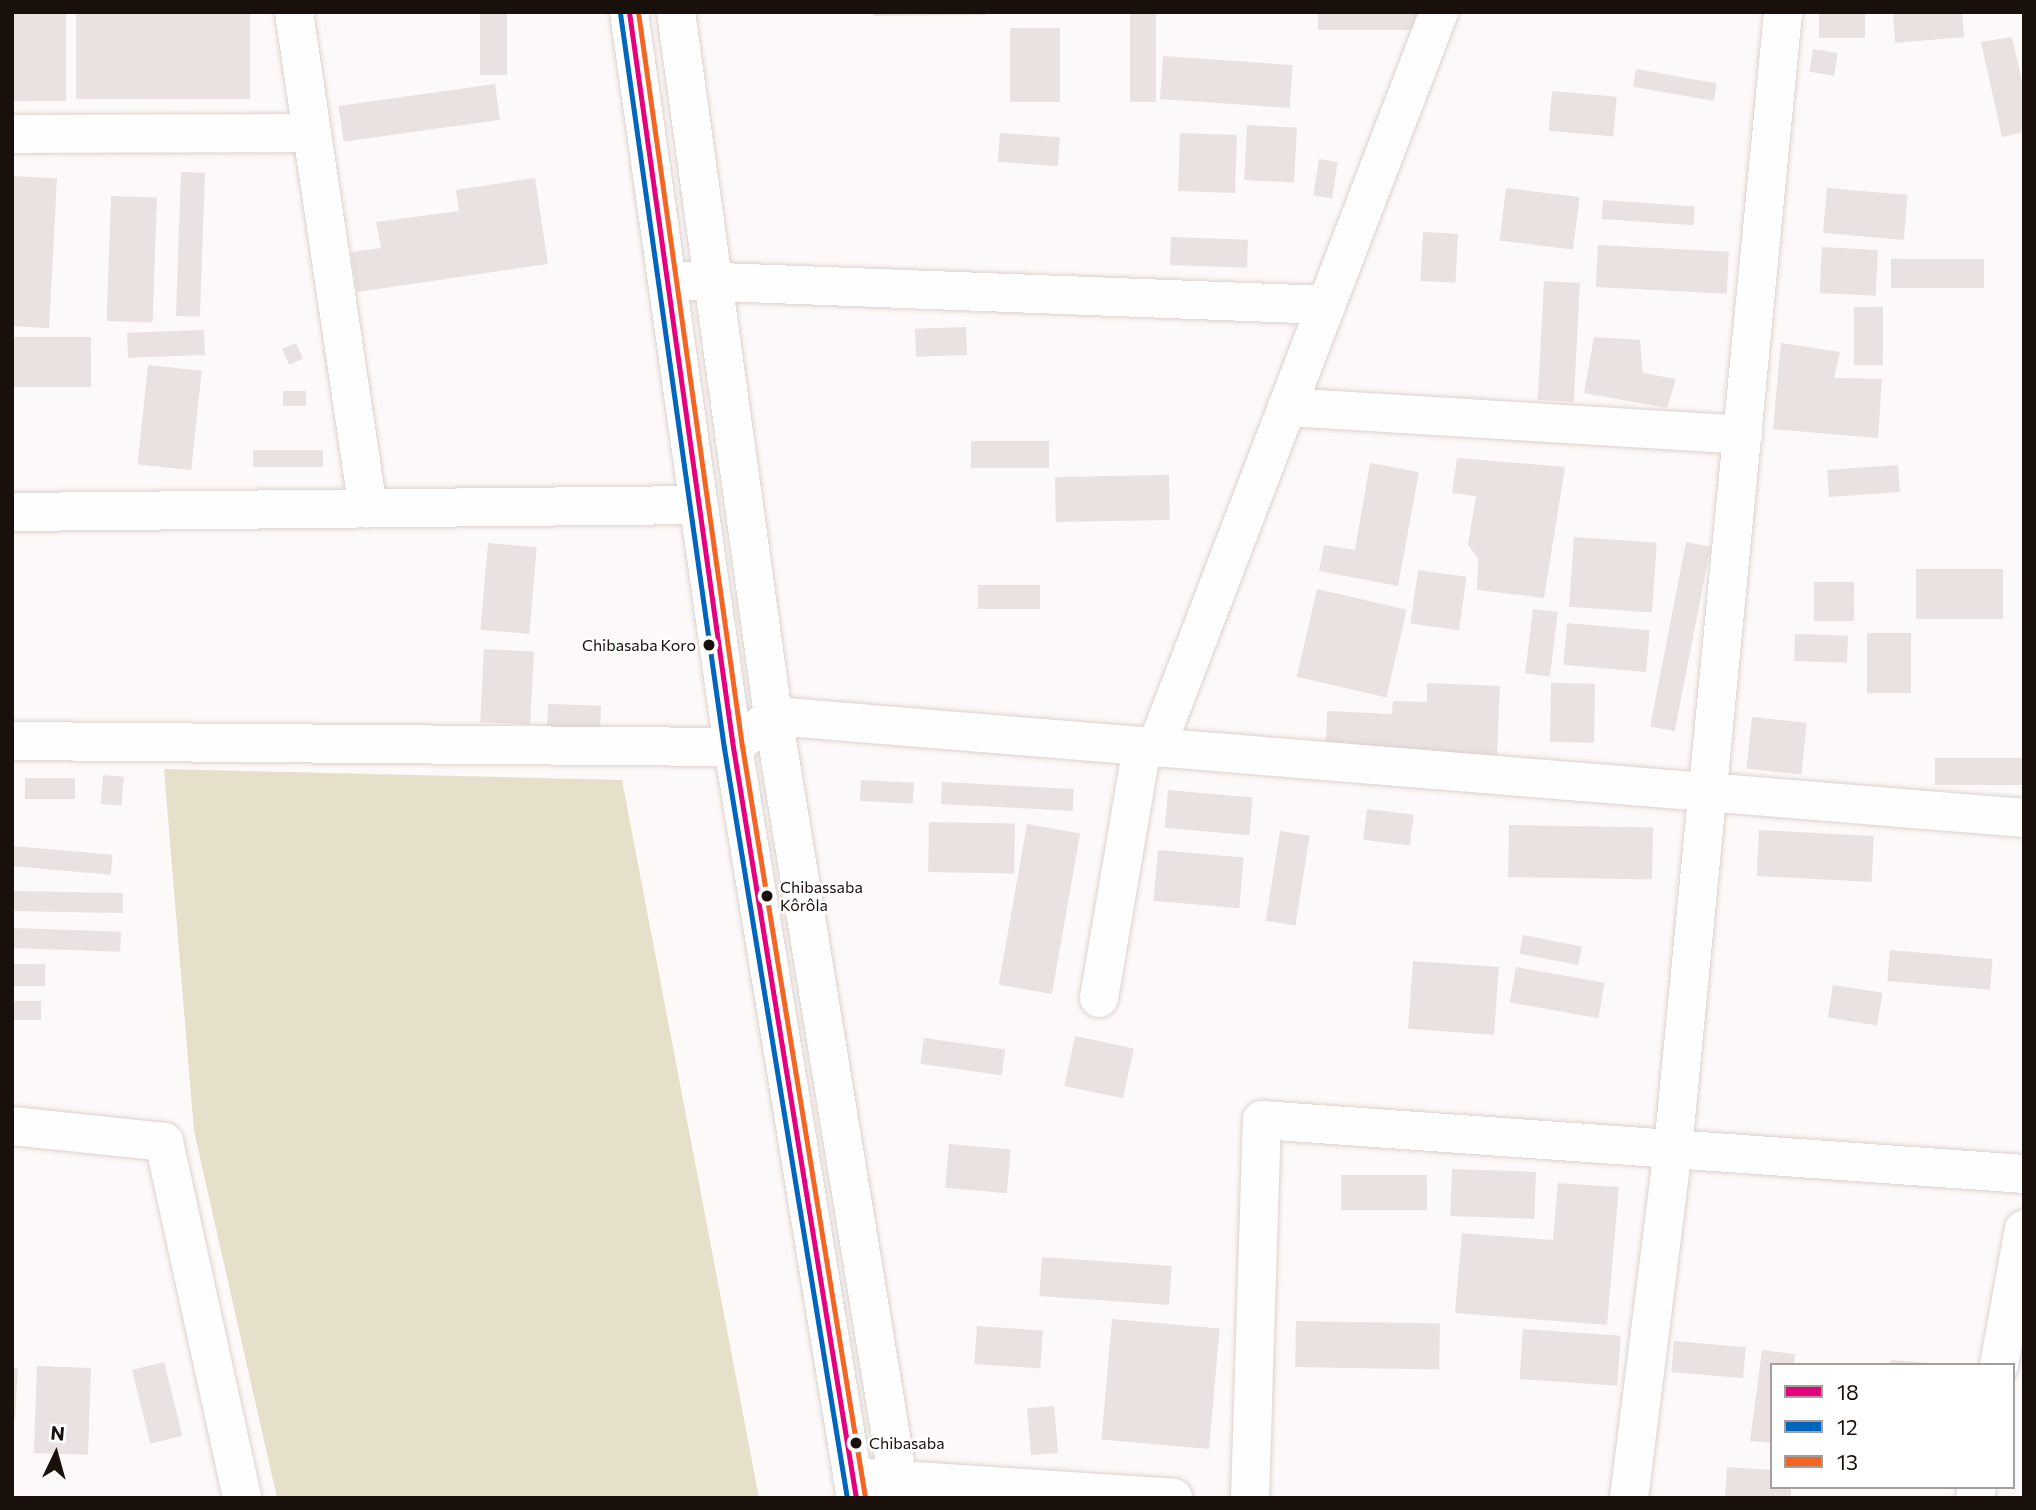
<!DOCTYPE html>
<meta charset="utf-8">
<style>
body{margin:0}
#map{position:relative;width:2036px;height:1510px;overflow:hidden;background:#fdf9f8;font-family:Commissioner,sans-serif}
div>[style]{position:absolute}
.green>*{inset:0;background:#e6dfca}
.building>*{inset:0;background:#eae1e1;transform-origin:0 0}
.roads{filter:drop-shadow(0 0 2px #dbd3cf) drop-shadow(0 0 2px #dbd3cf)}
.minor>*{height:38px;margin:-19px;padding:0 19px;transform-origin:19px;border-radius:19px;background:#fffefe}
.secondary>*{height:38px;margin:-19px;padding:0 19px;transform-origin:19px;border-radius:19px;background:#fffefe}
.bus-1>*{height:5px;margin:-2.5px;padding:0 2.5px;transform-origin:2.5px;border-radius:2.5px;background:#e5007d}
.bus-2>*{height:5px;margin:-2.5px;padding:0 2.5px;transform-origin:2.5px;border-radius:2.5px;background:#0065bd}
.bus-3>*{height:5px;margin:-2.5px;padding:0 2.5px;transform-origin:2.5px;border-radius:2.5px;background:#f26522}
.dots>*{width:19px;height:19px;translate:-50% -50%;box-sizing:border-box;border:4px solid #fff;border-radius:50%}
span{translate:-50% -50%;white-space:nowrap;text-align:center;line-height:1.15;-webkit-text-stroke:5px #fff;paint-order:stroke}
.bus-label{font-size:16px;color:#190f0b}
.right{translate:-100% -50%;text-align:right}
.left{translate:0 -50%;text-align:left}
.frame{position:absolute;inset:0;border:14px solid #190f0b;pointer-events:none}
.legend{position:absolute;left:1770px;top:1363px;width:245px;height:126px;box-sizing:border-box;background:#fff;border:2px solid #a39f9d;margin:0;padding:9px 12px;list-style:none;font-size:21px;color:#190f0b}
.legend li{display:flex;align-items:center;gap:14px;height:35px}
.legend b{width:35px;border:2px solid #a39f9d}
.north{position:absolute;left:21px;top:1419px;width:70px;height:70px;-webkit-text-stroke:5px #fff;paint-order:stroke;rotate:5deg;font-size:19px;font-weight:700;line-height:28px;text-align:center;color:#190f0b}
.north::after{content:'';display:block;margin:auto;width:24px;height:32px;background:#190f0b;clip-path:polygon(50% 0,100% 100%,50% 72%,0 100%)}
</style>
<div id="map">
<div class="green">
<i style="clip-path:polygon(164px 769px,622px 780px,759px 1498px,277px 1498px,194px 1131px)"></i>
</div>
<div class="building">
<i style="left:12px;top:12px;width:54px;height:89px"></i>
<i style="left:76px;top:12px;width:174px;height:87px"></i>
<i style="left:480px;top:12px;width:27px;height:63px"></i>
<i style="clip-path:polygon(873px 12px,986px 12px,986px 15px,873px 16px)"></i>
<i style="left:1130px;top:12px;width:26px;height:90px"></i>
<i style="left:1318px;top:12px;width:112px;height:18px"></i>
<i style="left:1819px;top:12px;width:46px;height:26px"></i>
<i style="clip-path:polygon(1893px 12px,1962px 12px,1964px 37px,1895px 43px)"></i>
<i style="left:1060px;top:28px;width:74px;height:50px;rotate:90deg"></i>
<i style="clip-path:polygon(2012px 37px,2024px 90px,2024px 132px,2002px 137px,1981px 42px)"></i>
<i style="left:1813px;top:49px;width:25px;height:23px;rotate:9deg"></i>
<i style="left:1163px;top:56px;width:130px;height:43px;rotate:4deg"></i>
<i style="left:1636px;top:69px;width:82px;height:18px;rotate:10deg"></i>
<i style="left:495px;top:84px;width:36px;height:158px;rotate:82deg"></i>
<i style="left:1552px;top:91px;width:65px;height:40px;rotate:5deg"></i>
<i style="left:1247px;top:125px;width:50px;height:55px;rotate:3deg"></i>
<i style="left:1000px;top:133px;width:60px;height:29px;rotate:4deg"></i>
<i style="left:1180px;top:133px;width:57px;height:58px;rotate:2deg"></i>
<i style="left:1319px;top:159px;width:19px;height:37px;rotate:9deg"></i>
<i style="left:181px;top:172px;width:24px;height:144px;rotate:2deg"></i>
<i style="left:12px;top:176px;width:45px;height:150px;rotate:3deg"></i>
<i style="clip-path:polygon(535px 178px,548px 264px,357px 292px,351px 252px,381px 248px,376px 222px,459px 211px,456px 190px)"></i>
<i style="left:1506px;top:188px;width:74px;height:53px;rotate:7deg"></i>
<i style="left:1827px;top:188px;width:81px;height:45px;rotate:5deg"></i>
<i style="left:111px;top:196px;width:46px;height:125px;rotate:2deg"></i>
<i style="left:1603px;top:200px;width:92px;height:19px;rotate:4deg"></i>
<i style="left:1423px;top:232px;width:35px;height:49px;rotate:3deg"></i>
<i style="left:1171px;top:237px;width:77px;height:28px;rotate:2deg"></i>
<i style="left:1598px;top:245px;width:131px;height:42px;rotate:3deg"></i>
<i style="left:1822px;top:247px;width:56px;height:46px;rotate:3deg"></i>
<i style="left:1984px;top:259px;width:29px;height:93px;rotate:90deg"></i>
<i style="left:1544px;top:281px;width:36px;height:119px;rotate:3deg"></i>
<i style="left:1854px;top:307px;width:29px;height:58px"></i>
<i style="left:966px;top:327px;width:28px;height:51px;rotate:88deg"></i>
<i style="left:204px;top:330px;width:25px;height:77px;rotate:88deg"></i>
<i style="left:12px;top:337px;width:79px;height:50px"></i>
<i style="clip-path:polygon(1594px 337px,1640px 340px,1643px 373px,1676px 379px,1667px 408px,1584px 393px)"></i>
<i style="left:296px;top:343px;width:17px;height:15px;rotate:66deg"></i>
<i style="clip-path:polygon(1781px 343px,1840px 352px,1834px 378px,1882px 379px,1878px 438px,1773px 429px)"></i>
<i style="left:148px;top:365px;width:54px;height:100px;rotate:6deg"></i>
<i style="left:283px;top:391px;width:23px;height:15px"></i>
<i style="left:1049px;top:441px;width:27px;height:78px;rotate:90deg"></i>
<i style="left:323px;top:450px;width:17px;height:70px;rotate:90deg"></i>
<i style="clip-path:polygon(1457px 458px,1565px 467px,1544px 598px,1477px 590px,1478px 558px,1468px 545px,1476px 496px,1452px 493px)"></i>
<i style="clip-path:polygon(1370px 463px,1419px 472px,1398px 586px,1319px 571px,1324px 545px,1355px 550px)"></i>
<i style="left:1898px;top:465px;width:27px;height:71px;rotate:86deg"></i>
<i style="left:1169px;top:475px;width:45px;height:114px;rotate:89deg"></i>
<i style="left:1574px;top:537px;width:83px;height:70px;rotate:4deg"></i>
<i style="left:1686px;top:542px;width:25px;height:188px;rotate:11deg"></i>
<i style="left:488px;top:543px;width:49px;height:87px;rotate:5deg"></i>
<i style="left:1916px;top:569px;width:87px;height:50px"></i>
<i style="left:1418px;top:570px;width:49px;height:54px;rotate:8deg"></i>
<i style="left:1814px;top:582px;width:40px;height:39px"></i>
<i style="left:1040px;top:585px;width:24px;height:62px;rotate:90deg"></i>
<i style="left:1317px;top:589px;width:92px;height:90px;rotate:13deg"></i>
<i style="left:1533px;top:609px;width:25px;height:65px;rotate:7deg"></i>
<i style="left:1567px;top:623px;width:83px;height:42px;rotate:5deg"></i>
<i style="left:1867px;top:633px;width:44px;height:60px"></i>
<i style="left:1795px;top:634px;width:53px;height:27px;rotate:2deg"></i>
<i style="left:484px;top:649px;width:50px;height:73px;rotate:3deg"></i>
<i style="clip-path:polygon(1427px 683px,1500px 686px,1497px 755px,1326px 747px,1327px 711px,1392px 714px,1393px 701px,1427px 702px)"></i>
<i style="left:1551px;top:683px;width:44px;height:59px;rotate:1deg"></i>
<i style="left:548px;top:704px;width:53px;height:25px;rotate:2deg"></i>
<i style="left:1752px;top:717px;width:55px;height:52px;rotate:6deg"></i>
<i style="left:1935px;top:758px;width:89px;height:27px"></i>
<i style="left:103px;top:775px;width:21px;height:29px;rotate:5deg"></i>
<i style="left:25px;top:778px;width:50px;height:21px"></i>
<i style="left:861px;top:780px;width:53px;height:21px;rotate:3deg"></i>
<i style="left:942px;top:782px;width:132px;height:22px;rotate:3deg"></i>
<i style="left:1168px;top:790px;width:85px;height:38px;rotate:5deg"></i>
<i style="left:1367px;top:809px;width:47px;height:31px;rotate:7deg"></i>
<i style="left:929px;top:822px;width:86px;height:50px;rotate:1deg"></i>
<i style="left:1027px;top:824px;width:54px;height:163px;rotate:10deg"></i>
<i style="left:1509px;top:825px;width:144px;height:52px;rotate:1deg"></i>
<i style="left:1759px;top:830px;width:115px;height:46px;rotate:3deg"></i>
<i style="left:1280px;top:831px;width:30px;height:91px;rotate:9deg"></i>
<i style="left:12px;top:846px;width:101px;height:20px;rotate:5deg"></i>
<i style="left:1158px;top:850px;width:86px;height:51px;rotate:5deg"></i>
<i style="left:12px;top:891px;width:111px;height:20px;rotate:1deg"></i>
<i style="left:12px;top:928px;width:109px;height:20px;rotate:2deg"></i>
<i style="left:1523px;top:935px;width:60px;height:19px;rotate:11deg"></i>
<i style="left:1890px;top:950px;width:103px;height:31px;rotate:5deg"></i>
<i style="left:1413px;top:961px;width:86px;height:68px;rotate:4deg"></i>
<i style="left:45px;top:964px;width:22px;height:33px;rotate:90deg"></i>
<i style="left:1516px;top:967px;width:90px;height:36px;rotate:10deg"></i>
<i style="left:1833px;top:985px;width:50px;height:33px;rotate:9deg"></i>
<i style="left:12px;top:1001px;width:29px;height:19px"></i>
<i style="left:1075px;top:1036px;width:60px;height:51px;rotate:12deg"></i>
<i style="left:924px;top:1038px;width:82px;height:26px;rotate:8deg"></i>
<i style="left:949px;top:1144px;width:62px;height:44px;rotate:5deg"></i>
<i style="left:1452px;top:1169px;width:84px;height:47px;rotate:2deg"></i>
<i style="left:1427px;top:1175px;width:35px;height:86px;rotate:90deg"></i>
<i style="clip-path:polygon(1558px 1183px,1619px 1187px,1607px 1325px,1455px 1313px,1462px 1233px,1553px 1240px)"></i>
<i style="left:1042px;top:1257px;width:130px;height:39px;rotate:4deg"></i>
<i style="left:1112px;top:1319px;width:108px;height:121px;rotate:5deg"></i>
<i style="left:1296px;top:1321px;width:144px;height:46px;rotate:1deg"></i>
<i style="left:977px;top:1326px;width:66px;height:38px;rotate:4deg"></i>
<i style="left:1523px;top:1329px;width:98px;height:50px;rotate:4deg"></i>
<i style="left:1674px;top:1341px;width:72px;height:31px;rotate:5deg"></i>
<i style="clip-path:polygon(1762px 1350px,1795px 1354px,1794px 1365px,1772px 1365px,1772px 1443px,1750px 1441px)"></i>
<i style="clip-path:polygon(1891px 1360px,1931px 1363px,1931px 1365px,1891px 1365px)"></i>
<i style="left:164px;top:1362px;width:76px;height:33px;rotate:76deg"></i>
<i style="left:37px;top:1366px;width:54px;height:87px;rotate:2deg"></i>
<i style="clip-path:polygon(12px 1368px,18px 1368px,15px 1419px,12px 1419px)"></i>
<i style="left:1054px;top:1406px;width:47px;height:27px;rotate:85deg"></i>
<i style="clip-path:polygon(1727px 1467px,1772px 1470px,1772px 1487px,1791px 1487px,1791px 1498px,1725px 1498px)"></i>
</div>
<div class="roads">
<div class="minor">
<i style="left:294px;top:12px;width:502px;rotate:81.53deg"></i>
<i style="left:12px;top:134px;width:300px;rotate:-0.2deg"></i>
<i style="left:667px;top:280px;width:659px;rotate:2.17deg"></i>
<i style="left:1287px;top:407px;width:457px;rotate:3.5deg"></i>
<i style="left:12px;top:512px;width:687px;rotate:-0.58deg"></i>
<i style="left:12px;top:741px;width:721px;rotate:0.48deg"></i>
<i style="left:733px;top:747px;width:51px;rotate:-37.8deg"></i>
<i style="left:773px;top:716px;width:1255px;rotate:4.66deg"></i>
<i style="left:1156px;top:748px;width:789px;rotate:-68.97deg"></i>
<i style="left:1099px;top:998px;width:256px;rotate:-80.3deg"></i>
<i style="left:12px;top:1126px;width:153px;rotate:6deg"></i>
<i style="left:164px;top:1142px;width:364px;rotate:77.6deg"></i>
<i style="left:1999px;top:1365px;width:138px;rotate:-79.6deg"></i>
<i style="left:852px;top:1477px;width:322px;rotate:3.7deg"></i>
<i style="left:1250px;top:1498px;width:378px;rotate:-88.2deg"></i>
<i style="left:1262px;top:1120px;width:764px;rotate:4.05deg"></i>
<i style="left:1629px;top:1498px;width:352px;rotate:-82.8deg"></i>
<i style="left:1673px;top:1149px;width:1142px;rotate:-84.47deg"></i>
<i style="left:1975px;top:1498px;width:11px;rotate:-80deg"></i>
</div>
<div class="secondary">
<i style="left:629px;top:12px;width:742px;rotate:81.95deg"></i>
<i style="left:733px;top:747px;width:761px;rotate:80.7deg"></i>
<i style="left:676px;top:12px;width:711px;rotate:82.15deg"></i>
<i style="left:773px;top:716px;width:792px;rotate:80.7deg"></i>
</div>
</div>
<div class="bus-1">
<i style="left:629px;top:12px;width:742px;rotate:81.95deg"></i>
<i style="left:733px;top:747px;width:761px;rotate:80.7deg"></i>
</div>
<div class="bus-2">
<i style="left:620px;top:13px;width:742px;rotate:81.95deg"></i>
<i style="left:724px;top:748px;width:760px;rotate:80.69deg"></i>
</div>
<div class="bus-3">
<i style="left:638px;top:12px;width:741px;rotate:81.94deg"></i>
<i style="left:742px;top:746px;width:761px;rotate:80.7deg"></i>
</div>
<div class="dots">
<i style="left:709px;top:645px;background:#190f0b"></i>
<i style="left:767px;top:896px;background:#190f0b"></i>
<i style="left:856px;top:1443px;background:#190f0b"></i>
</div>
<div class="bus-label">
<span class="right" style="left:696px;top:645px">Chibasaba Koro</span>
<span class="left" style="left:780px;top:896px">Chibassaba<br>Kôrôla</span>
<span class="left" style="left:869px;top:1443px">Chibasaba</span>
</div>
<div class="frame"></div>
<ul class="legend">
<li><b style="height:9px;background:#e5007d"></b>18</li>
<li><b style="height:9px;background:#0065bd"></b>12</li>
<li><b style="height:9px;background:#f26522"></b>13</li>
</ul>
<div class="north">N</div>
</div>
